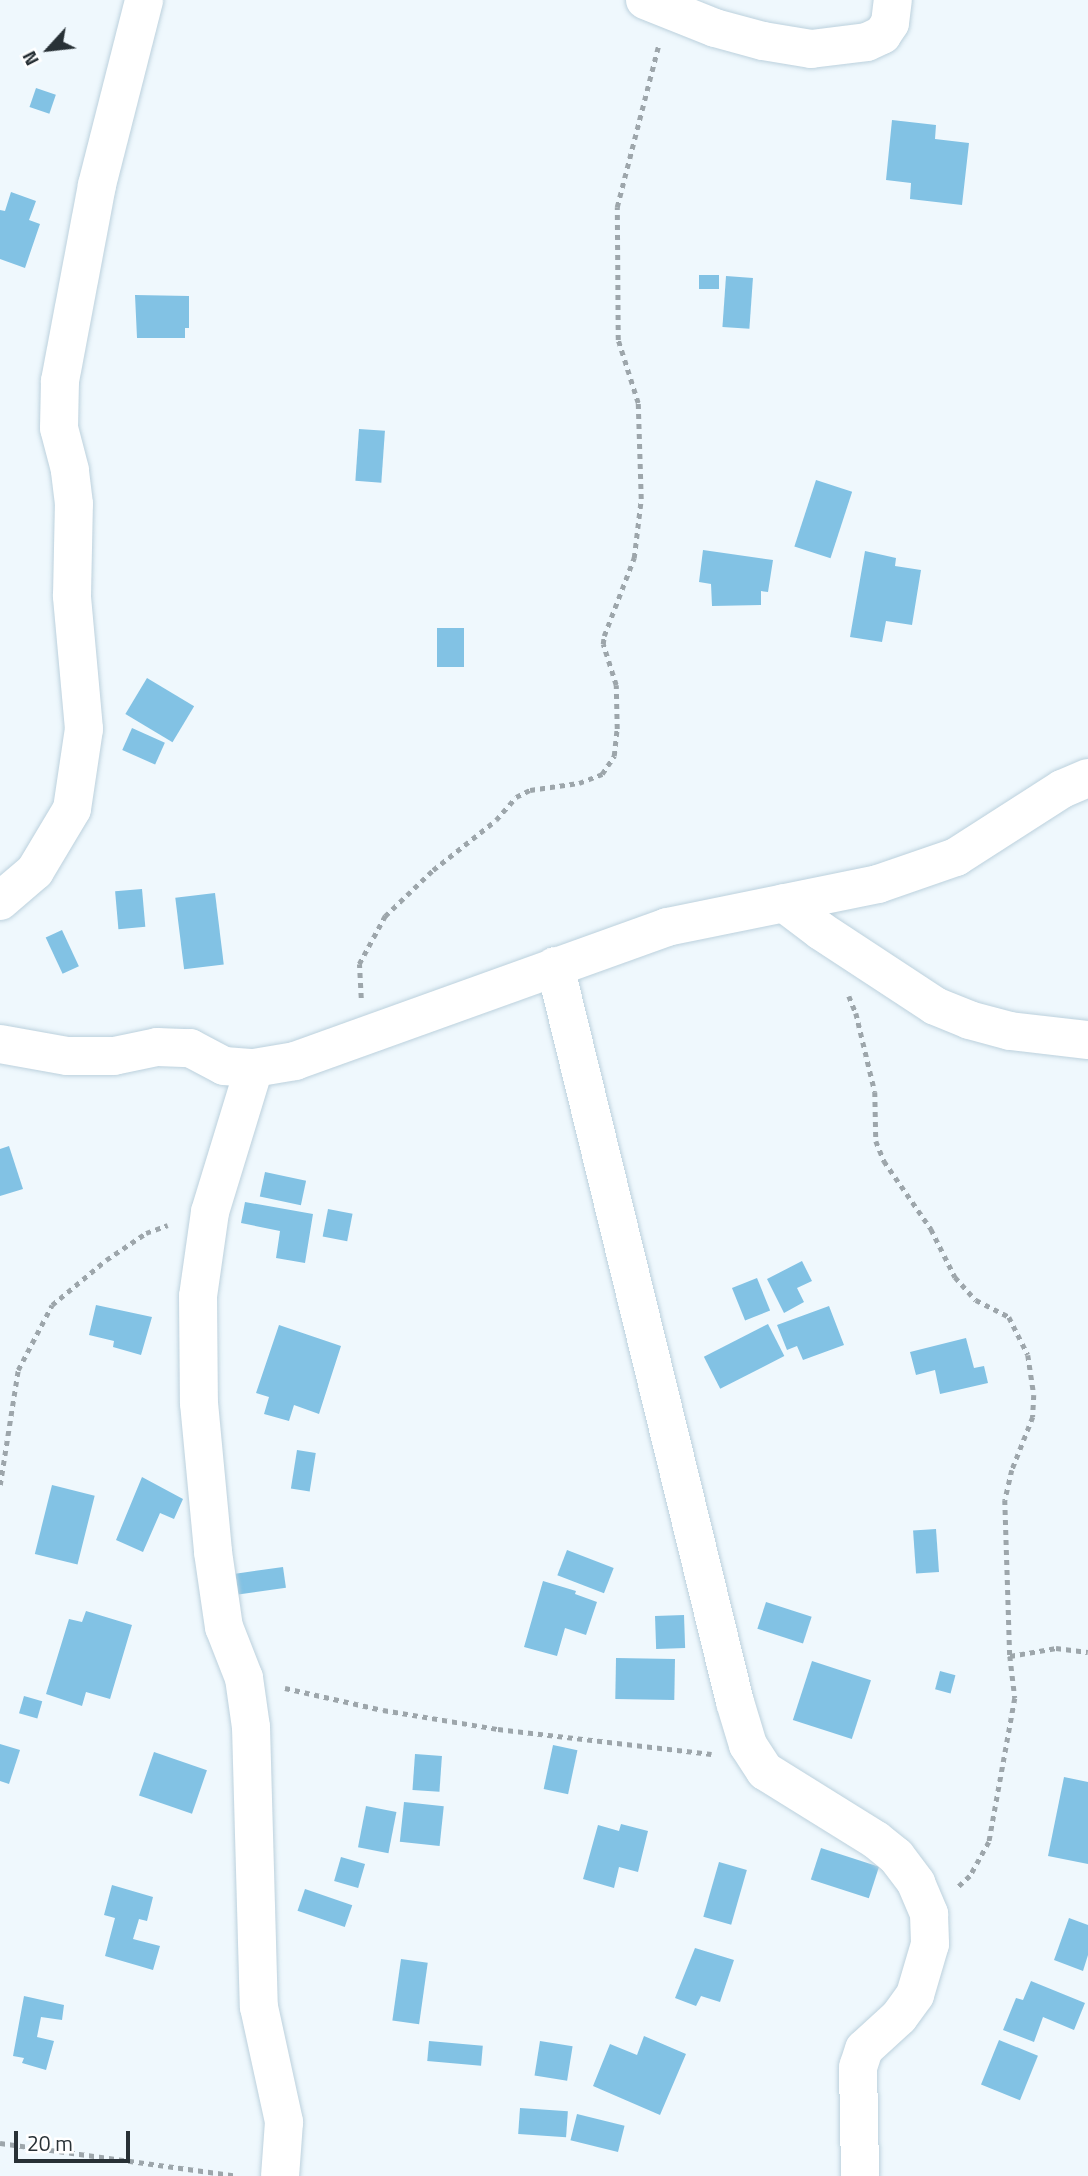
<!DOCTYPE html>
<style>
body{margin:0}
#map{position:relative;width:1088px;height:2176px;overflow:hidden;background:#eff8fd;font-family:"Titillium Web",sans-serif}
div>[style]{position:absolute}
.building>*{inset:0;background:#82c2e4;transform-origin:0 0}
.path>*{height:4.5px;margin-top:-2.25px;transform-origin:0;background:repeating-linear-gradient(90deg,#9da6ab 0 5px,transparent 0 10px)}
.roads{filter:drop-shadow(0 0 2px #bcd1dd) drop-shadow(0 0 2px #bcd1dd)}
.minor>*{height:38px;margin:-19px;padding:0 19px;transform-origin:19px;border-radius:19px;background:#fff}
span{translate:-50% -50%;white-space:nowrap;text-align:center;line-height:1.15;-webkit-text-stroke:7px #fff;paint-order:stroke}
.north{position:absolute;left:14px;top:14px;width:70px;height:70px;-webkit-text-stroke:5px #fff;paint-order:stroke;rotate:243deg;font-size:19px;font-weight:700;line-height:28px;text-align:center;color:#283136}
.north::after{content:'';display:block;margin:auto;width:24px;height:32px;background:#283136;clip-path:polygon(50% 0,100% 100%,50% 72%,0 100%)}
.scale{position:absolute;left:14px;top:2131px;width:116px;height:32px;box-sizing:border-box;border:4px solid #283136;border-top:0;padding-left:9px;font-size:21px;line-height:24px;white-space:nowrap;color:#283136;-webkit-text-stroke:5px #fff;paint-order:stroke}
</style>
<div id="map">
<div class="building">
<i style="left:36px;top:88px;width:21px;height:20px;rotate:19deg"></i>
<i style="clip-path:polygon(892px 120px,936px 125px,935px 139px,969px 143px,962px 205px,910px 199px,911px 183px,886px 180px)"></i>
<i style="clip-path:polygon(11px 192px,36px 201px,29px 220px,40px 224px,25px 268px,0 259px,0 210px,5px 211px)"></i>
<i style="left:699px;top:275px;width:20px;height:14px"></i>
<i style="left:726px;top:276px;width:27px;height:51px;rotate:4deg"></i>
<i style="clip-path:polygon(135px 295px,189px 296px,189px 328px,185px 328px,185px 338px,137px 338px)"></i>
<i style="left:359px;top:429px;width:26px;height:52px;rotate:4deg"></i>
<i style="left:816px;top:480px;width:38px;height:70px;rotate:18deg"></i>
<i style="clip-path:polygon(703px 550px,773px 560px,768px 592px,761px 591px,761px 605px,712px 606px,711px 584px,699px 582px)"></i>
<i style="clip-path:polygon(865px 551px,896px 558px,895px 566px,921px 570px,912px 625px,886px 621px,882px 642px,850px 637px)"></i>
<i style="left:437px;top:628px;width:27px;height:39px"></i>
<i style="left:147px;top:678px;width:55px;height:42px;rotate:31deg"></i>
<i style="left:132px;top:728px;width:36px;height:24px;rotate:24deg"></i>
<i style="left:142px;top:889px;width:38px;height:27px;rotate:85deg"></i>
<i style="left:215px;top:893px;width:72px;height:40px;rotate:83deg"></i>
<i style="left:62px;top:930px;width:40px;height:18px;rotate:65deg"></i>
<i style="clip-path:polygon(9px 1146px,23px 1189px,0 1196px,0 1149px)"></i>
<i style="left:265px;top:1172px;width:42px;height:25px;rotate:12deg"></i>
<i style="clip-path:polygon(245px 1202px,313px 1214px,305px 1263px,276px 1258px,280px 1231px,241px 1223px)"></i>
<i style="left:328px;top:1209px;width:25px;height:28px;rotate:11deg"></i>
<i style="clip-path:polygon(802px 1261px,812px 1281px,797px 1288px,804px 1302px,784px 1313px,767px 1279px)"></i>
<i style="left:757px;top:1278px;width:35px;height:27px;rotate:68deg"></i>
<i style="clip-path:polygon(96px 1305px,152px 1317px,141px 1355px,113px 1347px,114px 1341px,89px 1335px)"></i>
<i style="clip-path:polygon(829px 1306px,844px 1345px,803px 1360px,797px 1346px,787px 1350px,777px 1325px)"></i>
<i style="left:768px;top:1324px;width:36px;height:72px;rotate:63deg"></i>
<i style="clip-path:polygon(279px 1325px,341px 1346px,319px 1414px,294px 1405px,289px 1421px,264px 1414px,269px 1397px,256px 1393px)"></i>
<i style="clip-path:polygon(966px 1338px,974px 1368px,984px 1366px,988px 1383px,940px 1394px,935px 1370px,916px 1375px,910px 1352px)"></i>
<i style="left:297px;top:1450px;width:19px;height:39px;rotate:9deg"></i>
<i style="clip-path:polygon(142px 1477px,183px 1499px,174px 1519px,160px 1513px,143px 1552px,116px 1540px)"></i>
<i style="left:52px;top:1485px;width:44px;height:71px;rotate:14deg"></i>
<i style="left:936px;top:1529px;width:43px;height:23px;rotate:86deg"></i>
<i style="left:567px;top:1550px;width:50px;height:27px;rotate:21deg"></i>
<i style="left:283px;top:1567px;width:21px;height:48px;rotate:82deg"></i>
<i style="clip-path:polygon(543px 1581px,576px 1591px,575px 1594px,597px 1602px,586px 1635px,565px 1628px,557px 1656px,524px 1647px)"></i>
<i style="left:766px;top:1602px;width:48px;height:28px;rotate:18deg"></i>
<i style="clip-path:polygon(86px 1611px,132px 1625px,110px 1699px,86px 1692px,82px 1706px,46px 1694px,69px 1619px,82px 1622px)"></i>
<i style="left:684px;top:1615px;width:33px;height:29px;rotate:88deg"></i>
<i style="left:616px;top:1658px;width:59px;height:41px;rotate:1deg"></i>
<i style="left:812px;top:1661px;width:62px;height:62px;rotate:18deg"></i>
<i style="left:940px;top:1671px;width:16px;height:19px;rotate:15deg"></i>
<i style="left:24px;top:1696px;width:19px;height:18px;rotate:16deg"></i>
<i style="clip-path:polygon(0 1744px,20px 1750px,9px 1784px,0 1781px)"></i>
<i style="left:553px;top:1745px;width:25px;height:45px;rotate:12deg"></i>
<i style="left:154px;top:1752px;width:56px;height:46px;rotate:19deg"></i>
<i style="left:415px;top:1754px;width:27px;height:36px;rotate:4deg"></i>
<i style="clip-path:polygon(1064px 1777px,1088px 1782px,1088px 1864px,1048px 1856px)"></i>
<i style="left:404px;top:1802px;width:40px;height:40px;rotate:6deg"></i>
<i style="left:366px;top:1806px;width:31px;height:42px;rotate:11deg"></i>
<i style="clip-path:polygon(621px 1824px,648px 1831px,638px 1872px,619px 1867px,614px 1888px,583px 1879px,598px 1825px,619px 1831px)"></i>
<i style="left:821px;top:1848px;width:61px;height:33px;rotate:18deg"></i>
<i style="left:341px;top:1857px;width:25px;height:25px;rotate:16deg"></i>
<i style="left:719px;top:1862px;width:29px;height:57px;rotate:16deg"></i>
<i style="clip-path:polygon(112px 1885px,153px 1897px,147px 1921px,139px 1919px,133px 1939px,160px 1946px,153px 1970px,105px 1956px,115px 1918px,104px 1915px)"></i>
<i style="left:305px;top:1889px;width:50px;height:23px;rotate:19deg"></i>
<i style="clip-path:polygon(1069px 1918px,1088px 1925px,1088px 1955px,1083px 1971px,1054px 1960px)"></i>
<i style="clip-path:polygon(695px 1948px,734px 1960px,720px 2002px,701px 1996px,696px 2006px,675px 1998px)"></i>
<i style="left:401px;top:1959px;width:27px;height:62px;rotate:8deg"></i>
<i style="clip-path:polygon(1031px 1981px,1085px 2003px,1074px 2030px,1043px 2017px,1034px 2042px,1003px 2030px,1016px 1998px,1023px 2000px)"></i>
<i style="clip-path:polygon(24px 1996px,64px 2005px,62px 2020px,41px 2017px,37px 2037px,54px 2041px,46px 2070px,22px 2063px,24px 2058px,13px 2056px)"></i>
<i style="clip-path:polygon(644px 2036px,686px 2054px,660px 2115px,593px 2086px,610px 2044px,637px 2055px)"></i>
<i style="left:999px;top:2040px;width:42px;height:48px;rotate:22deg"></i>
<i style="left:429px;top:2041px;width:54px;height:20px;rotate:5deg"></i>
<i style="left:540px;top:2041px;width:33px;height:35px;rotate:9deg"></i>
<i style="left:520px;top:2108px;width:48px;height:26px;rotate:4deg"></i>
<i style="left:577px;top:2114px;width:49px;height:27px;rotate:14deg"></i>
</div>
<div class="path">
<i style="left:849px;top:996px;width:18px;rotate:68deg"></i>
<i style="left:856px;top:1013px;width:81px;rotate:76.5deg"></i>
<i style="left:875px;top:1092px;width:49px;rotate:88.8deg"></i>
<i style="left:876px;top:1141px;width:22px;rotate:68deg"></i>
<i style="left:884px;top:1161px;width:83px;rotate:55.3deg"></i>
<i style="left:931px;top:1229px;width:54px;rotate:63.4deg"></i>
<i style="left:955px;top:1277px;width:31px;rotate:48deg"></i>
<i style="left:976px;top:1300px;width:37px;rotate:27deg"></i>
<i style="left:1009px;top:1317px;width:42px;rotate:63.4deg"></i>
<i style="left:1028px;top:1355px;width:40px;rotate:81.5deg"></i>
<i style="left:1034px;top:1395px;width:22px;rotate:93deg"></i>
<i style="left:1033px;top:1417px;width:57px;rotate:111.6deg"></i>
<i style="left:1012px;top:1470px;width:31px;rotate:103deg"></i>
<i style="left:1005px;top:1500px;width:156px;rotate:88.2deg"></i>
<i style="left:1010px;top:1656px;width:42px;rotate:83.2deg"></i>
<i style="left:1015px;top:1698px;width:146px;rotate:100.2deg"></i>
<i style="left:989px;top:1842px;width:39px;rotate:119deg"></i>
<i style="left:970px;top:1876px;width:16px;rotate:137deg"></i>
<i style="left:361px;top:998px;width:34px;rotate:-93deg"></i>
<i style="left:359px;top:964px;width:55px;rotate:-61.6deg"></i>
<i style="left:385px;top:916px;width:66px;rotate:-43.8deg"></i>
<i style="left:433px;top:870px;width:80px;rotate:-38.4deg"></i>
<i style="left:496px;top:820px;width:30px;rotate:-49deg"></i>
<i style="left:516px;top:797px;width:16px;rotate:-27deg"></i>
<i style="left:530px;top:790px;width:49px;rotate:-8.1deg"></i>
<i style="left:579px;top:783px;width:25px;rotate:-21deg"></i>
<i style="left:602px;top:774px;width:22px;rotate:-56deg"></i>
<i style="left:614px;top:756px;width:27px;rotate:-84deg"></i>
<i style="left:617px;top:729px;width:44px;rotate:-91.3deg"></i>
<i style="left:616px;top:685px;width:43px;rotate:-107.6deg"></i>
<i style="left:603px;top:644px;width:8px;rotate:-83deg"></i>
<i style="left:604px;top:636px;width:84px;rotate:-69deg"></i>
<i style="left:634px;top:558px;width:59px;rotate:-83.2deg"></i>
<i style="left:641px;top:499px;width:96px;rotate:-91.8deg"></i>
<i style="left:638px;top:403px;width:66px;rotate:-107.6deg"></i>
<i style="left:618px;top:340px;width:133px;rotate:-90.4deg"></i>
<i style="left:617px;top:207px;width:165px;rotate:-75.6deg"></i>
<i style="left:0;top:1485px;width:116px;rotate:-81.1deg"></i>
<i style="left:18px;top:1370px;width:73px;rotate:-62.4deg"></i>
<i style="left:52px;top:1305px;width:70px;rotate:-39.8deg"></i>
<i style="left:106px;top:1260px;width:48px;rotate:-34deg"></i>
<i style="left:146px;top:1233px;width:23px;rotate:-20deg"></i>
<i style="left:1010px;top:1656px;width:47px;rotate:-9.9deg"></i>
<i style="left:1056px;top:1648px;width:32px;rotate:7deg"></i>
<i style="left:285px;top:1688px;width:100px;rotate:12.7deg"></i>
<i style="left:383px;top:1710px;width:117px;rotate:9.4deg"></i>
<i style="left:498px;top:1729px;width:215px;rotate:6.7deg"></i>
<i style="left:0;top:2143px;width:239px;rotate:7.9deg"></i>
</div>
<div class="roads">
<div class="minor">
<i style="left:645px;top:0;width:75px;rotate:21.8deg"></i>
<i style="left:715px;top:28px;width:50px;rotate:15.2deg"></i>
<i style="left:763px;top:41px;width:49px;rotate:9.5deg"></i>
<i style="left:811px;top:49px;width:56px;rotate:-7.1deg"></i>
<i style="left:867px;top:42px;width:17px;rotate:-25deg"></i>
<i style="left:882px;top:35px;width:14px;rotate:-56deg"></i>
<i style="left:890px;top:23px;width:23px;rotate:-83deg"></i>
<i style="left:0;top:901px;width:46px;rotate:-40.6deg"></i>
<i style="left:35px;top:871px;width:72px;rotate:-59.2deg"></i>
<i style="left:72px;top:809px;width:81px;rotate:-81.5deg"></i>
<i style="left:84px;top:729px;width:134px;rotate:-95.2deg"></i>
<i style="left:72px;top:596px;width:92px;rotate:-88.8deg"></i>
<i style="left:74px;top:504px;width:34px;rotate:-97deg"></i>
<i style="left:70px;top:470px;width:43px;rotate:-104.7deg"></i>
<i style="left:59px;top:428px;width:47px;rotate:-88.8deg"></i>
<i style="left:60px;top:381px;width:199px;rotate:-79.3deg"></i>
<i style="left:97px;top:185px;width:191px;rotate:-75.7deg"></i>
<i style="left:784px;top:903px;width:46px;rotate:37.1deg"></i>
<i style="left:821px;top:931px;width:136px;rotate:33.3deg"></i>
<i style="left:935px;top:1006px;width:37px;rotate:22deg"></i>
<i style="left:969px;top:1020px;width:42px;rotate:15deg"></i>
<i style="left:1010px;top:1031px;width:79px;rotate:6.6deg"></i>
<i style="left:555px;top:966px;width:758px;rotate:76.26deg"></i>
<i style="left:735px;top:1702px;width:45px;rotate:73.2deg"></i>
<i style="left:748px;top:1745px;width:31px;rotate:57deg"></i>
<i style="left:765px;top:1771px;width:131px;rotate:31.9deg"></i>
<i style="left:876px;top:1840px;width:26px;rotate:39deg"></i>
<i style="left:896px;top:1856px;width:34px;rotate:53deg"></i>
<i style="left:916px;top:1883px;width:34px;rotate:67deg"></i>
<i style="left:929px;top:1914px;width:30px;rotate:88deg"></i>
<i style="left:930px;top:1944px;width:53px;rotate:106.4deg"></i>
<i style="left:915px;top:1995px;width:27px;rotate:126deg"></i>
<i style="left:899px;top:2017px;width:47px;rotate:137.6deg"></i>
<i style="left:864px;top:2049px;width:19px;rotate:108deg"></i>
<i style="left:858px;top:2067px;width:109px;rotate:88.9deg"></i>
<i style="left:0;top:1044px;width:68px;rotate:10.2deg"></i>
<i style="left:67px;top:1056px;width:47px"></i>
<i style="left:114px;top:1056px;width:44px;rotate:-11.8deg"></i>
<i style="left:157px;top:1047px;width:33px;rotate:2deg"></i>
<i style="left:190px;top:1048px;width:38px;rotate:28deg"></i>
<i style="left:224px;top:1066px;width:30px;rotate:4deg"></i>
<i style="left:254px;top:1068px;width:42px;rotate:-9.7deg"></i>
<i style="left:295px;top:1061px;width:395px;rotate:-19.8deg"></i>
<i style="left:667px;top:927px;width:215px;rotate:-11.5deg"></i>
<i style="left:878px;top:884px;width:83px;rotate:-19.1deg"></i>
<i style="left:956px;top:857px;width:126px;rotate:-32.7deg"></i>
<i style="left:1062px;top:789px;width:28px;rotate:-23deg"></i>
<i style="left:254px;top:1068px;width:151px;rotate:107deg"></i>
<i style="left:210px;top:1212px;width:85px;rotate:98.1deg"></i>
<i style="left:198px;top:1296px;width:107px;rotate:89.5deg"></i>
<i style="left:199px;top:1403px;width:150px;rotate:84.6deg"></i>
<i style="left:213px;top:1552px;width:76px;rotate:81.7deg"></i>
<i style="left:224px;top:1627px;width:55px;rotate:68.6deg"></i>
<i style="left:244px;top:1678px;width:49px;rotate:81.9deg"></i>
<i style="left:251px;top:1727px;width:280px;rotate:88.4deg"></i>
<i style="left:259px;top:2007px;width:118px;rotate:77.7deg"></i>
<i style="left:284px;top:2122px;width:54px;rotate:94.2deg"></i>
</div>
</div>
<div class="north">N</div>
<div class="scale">20 m</div>
</div>
